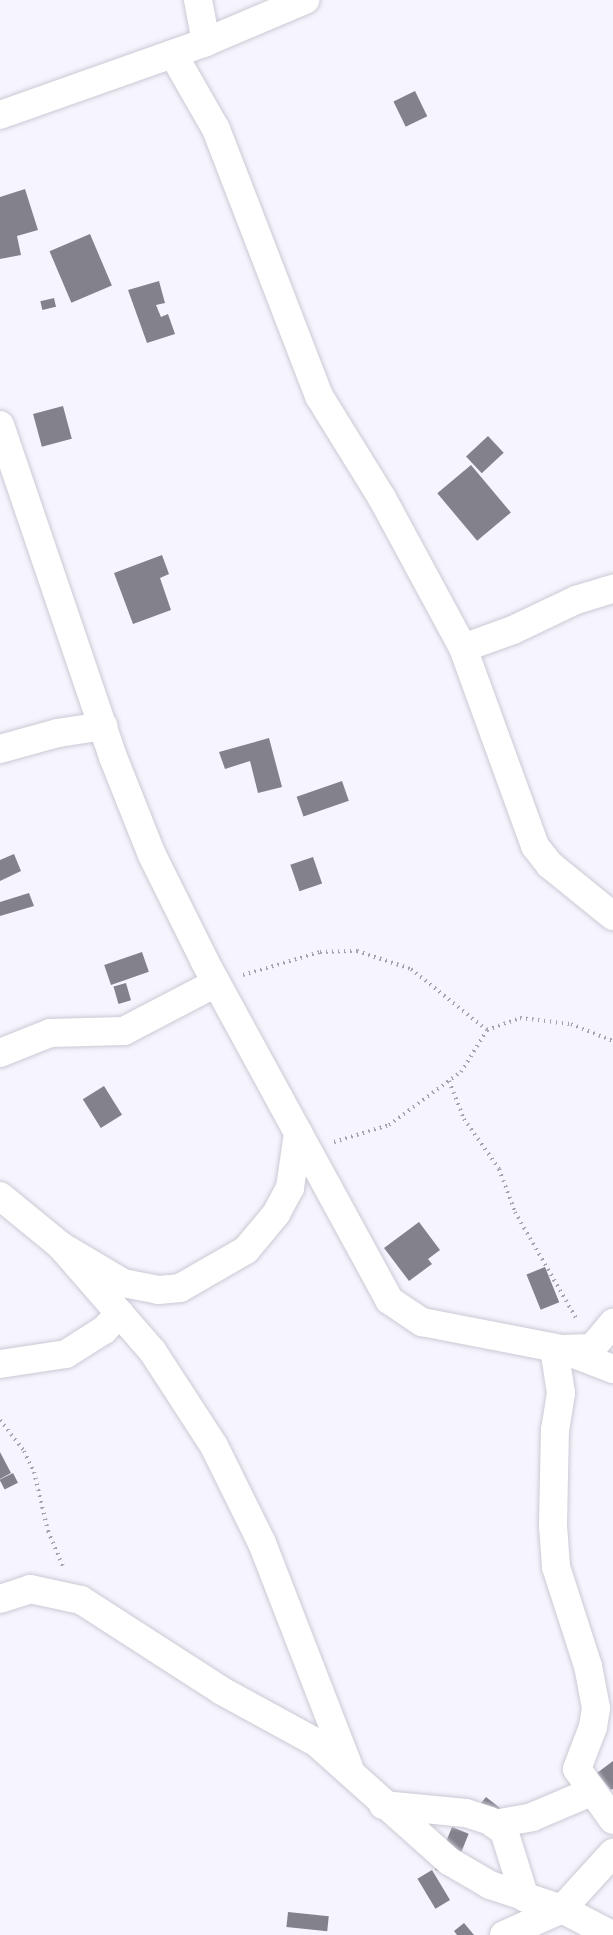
<!DOCTYPE html>
<style>
body{margin:0}
#map{position:relative;width:613px;height:1935px;overflow:hidden;background:#f6f5fe;font-family:Signika,sans-serif}
div>[style]{position:absolute}
.building>*{inset:0;background:#83818b;transform-origin:0 0}
.path>*{height:4px;margin-top:-2px;transform-origin:0;background:repeating-linear-gradient(90deg,#a4a3ab 0 1.5px,transparent 0 6px)}
.roads{filter:drop-shadow(0 0 2px #cbc9d4) drop-shadow(0 0 2px #cbc9d4)}
.minor>*{height:28px;margin:-14px;padding:0 14px;transform-origin:14px;border-radius:14px;background:#fff}
span{translate:-50% -50%;white-space:nowrap;text-align:center;line-height:1.15;-webkit-text-stroke:4.5px #fff;paint-order:stroke}
</style>
<div id="map">
<div class="building">
<i style="left:415px;top:91px;width:28px;height:24px;rotate:64deg"></i>
<i style="clip-path:polygon(25px 189px,38px 230px,17px 236px,21px 255px,0 259px,0 197px)"></i>
<i style="left:90px;top:234px;width:56px;height:44px;rotate:67deg"></i>
<i style="clip-path:polygon(159px 281px,165px 303px,156px 305px,161px 317px,168px 314px,175px 334px,147px 343px,128px 290px)"></i>
<i style="left:54px;top:298px;width:9px;height:14px;rotate:77deg"></i>
<i style="left:63px;top:406px;width:34px;height:31px;rotate:75deg"></i>
<i style="left:488px;top:436px;width:23px;height:30px;rotate:47deg"></i>
<i style="left:471px;top:465px;width:62px;height:44px;rotate:50deg"></i>
<i style="clip-path:polygon(162px 555px,169px 574px,160px 578px,171px 610px,133px 624px,114px 573px)"></i>
<i style="clip-path:polygon(269px 738px,282px 787px,258px 793px,250px 761px,225px 769px,219px 752px)"></i>
<i style="left:342px;top:781px;width:21px;height:48px;rotate:71deg"></i>
<i style="clip-path:polygon(14px 854px,21px 871px,0 881px,0 860px)"></i>
<i style="left:313px;top:857px;width:28px;height:24px;rotate:71deg"></i>
<i style="clip-path:polygon(29px 893px,34px 906px,0 916px,0 902px)"></i>
<i style="left:142px;top:952px;width:21px;height:40px;rotate:71deg"></i>
<i style="left:126px;top:983px;width:18px;height:13px;rotate:74deg"></i>
<i style="left:104px;top:1086px;width:34px;height:25px;rotate:58deg"></i>
<i style="clip-path:polygon(419px 1222px,440px 1250px,428px 1259px,432px 1264px,409px 1281px,384px 1248px)"></i>
<i style="left:545px;top:1267px;width:38px;height:20px;rotate:68deg"></i>
<i style="clip-path:polygon(0 1452px,11px 1473px,0 1479px)"></i>
<i style="left:13px;top:1473px;width:11px;height:15px;rotate:63deg"></i>
<i style="clip-path:polygon(613px 1761px,613px 1789px,611px 1790px,597px 1773px)"></i>
<i style="clip-path:polygon(486px 1797px,509px 1815px,477px 1808px)"></i>
<i style="left:452px;top:1827px;width:18px;height:46px;rotate:22deg"></i>
<i style="left:432px;top:1870px;width:35px;height:17px;rotate:59deg"></i>
<i style="left:288px;top:1912px;width:41px;height:15px;rotate:6deg"></i>
<i style="clip-path:polygon(464px 1923px,474px 1935px,457px 1935px,454px 1931px)"></i>
</div>
<div class="path">
<i style="left:243px;top:975px;width:80px;rotate:-16.6deg"></i>
<i style="left:320px;top:952px;width:37px;rotate:-2deg"></i>
<i style="left:357px;top:951px;width:57px;rotate:18.4deg"></i>
<i style="left:411px;top:969px;width:97px;rotate:38.8deg"></i>
<i style="left:449px;top:1081px;width:41px;rotate:68.5deg"></i>
<i style="left:464px;top:1119px;width:61px;rotate:55deg"></i>
<i style="left:499px;top:1169px;width:46px;rotate:69.6deg"></i>
<i style="left:515px;top:1212px;width:125px;rotate:60.1deg"></i>
<i style="left:334px;top:1142px;width:58px;rotate:-17.2deg"></i>
<i style="left:389px;top:1125px;width:89px;rotate:-36.4deg"></i>
<i style="left:461px;top:1072px;width:49px;rotate:-58.2deg"></i>
<i style="left:487px;top:1030px;width:35px;rotate:-20deg"></i>
<i style="left:520px;top:1018px;width:51px;rotate:6.7deg"></i>
<i style="left:571px;top:1024px;width:45px;rotate:22deg"></i>
<i style="left:0;top:1420px;width:39px;rotate:52deg"></i>
<i style="left:24px;top:1451px;width:23px;rotate:65deg"></i>
<i style="left:34px;top:1472px;width:61px;rotate:76.7deg"></i>
<i style="left:48px;top:1531px;width:38px;rotate:67deg"></i>
</div>
<div class="roads">
<div class="minor">
<i style="left:198px;top:0;width:43px;rotate:79.2deg"></i>
<i style="left:173px;top:54px;width:86px;rotate:60.2deg"></i>
<i style="left:216px;top:129px;width:286px;rotate:68.9deg"></i>
<i style="left:319px;top:396px;width:120px;rotate:58.3deg"></i>
<i style="left:382px;top:498px;width:170px;rotate:61.6deg"></i>
<i style="left:463px;top:648px;width:211px;rotate:70deg"></i>
<i style="left:535px;top:846px;width:24px;rotate:52deg"></i>
<i style="left:550px;top:865px;width:81px;rotate:39deg"></i>
<i style="left:0;top:115px;width:219px;rotate:-19.5deg"></i>
<i style="left:206px;top:42px;width:108px;rotate:-23deg"></i>
<i style="left:0;top:425px;width:351px;rotate:71.2deg"></i>
<i style="left:113px;top:757px;width:105px;rotate:68.3deg"></i>
<i style="left:152px;top:855px;width:119px;rotate:63.6deg"></i>
<i style="left:205px;top:962px;width:385px;rotate:61.4deg"></i>
<i style="left:389px;top:1300px;width:40px;rotate:34deg"></i>
<i style="left:422px;top:1322px;width:142px;rotate:11deg"></i>
<i style="left:561px;top:1349px;width:56px;rotate:21deg"></i>
<i style="left:463px;top:648px;width:53px;rotate:-19.8deg"></i>
<i style="left:513px;top:630px;width:70px;rotate:-25.5deg"></i>
<i style="left:576px;top:600px;width:39px;rotate:-17deg"></i>
<i style="left:0;top:749px;width:60px;rotate:-15.4deg"></i>
<i style="left:58px;top:733px;width:46px;rotate:-8.8deg"></i>
<i style="left:0;top:1053px;width:54px;rotate:-21.8deg"></i>
<i style="left:50px;top:1033px;width:74px;rotate:-1.5deg"></i>
<i style="left:124px;top:1031px;width:104px;rotate:-27.6deg"></i>
<i style="left:0;top:1196px;width:79px;rotate:39.3deg"></i>
<i style="left:61px;top:1246px;width:72px;rotate:30.8deg"></i>
<i style="left:123px;top:1283px;width:36px;rotate:11deg"></i>
<i style="left:158px;top:1290px;width:22px;rotate:-5deg"></i>
<i style="left:180px;top:1288px;width:76px;rotate:-29.9deg"></i>
<i style="left:246px;top:1250px;width:47px;rotate:-50.2deg"></i>
<i style="left:276px;top:1214px;width:30px;rotate:-62deg"></i>
<i style="left:290px;top:1188px;width:56px;rotate:-81.7deg"></i>
<i style="left:61px;top:1246px;width:140px;rotate:49deg"></i>
<i style="left:153px;top:1352px;width:112px;rotate:57deg"></i>
<i style="left:214px;top:1446px;width:108px;rotate:63.7deg"></i>
<i style="left:262px;top:1543px;width:240px;rotate:68.8deg"></i>
<i style="left:554px;top:1348px;width:46px;rotate:81.2deg"></i>
<i style="left:561px;top:1393px;width:36px;rotate:99deg"></i>
<i style="left:555px;top:1429px;width:96px;rotate:91.2deg"></i>
<i style="left:553px;top:1525px;width:42px;rotate:85.9deg"></i>
<i style="left:556px;top:1567px;width:104px;rotate:72.1deg"></i>
<i style="left:588px;top:1666px;width:43px;rotate:79.2deg"></i>
<i style="left:596px;top:1708px;width:19px;rotate:99deg"></i>
<i style="left:593px;top:1727px;width:45px;rotate:110.9deg"></i>
<i style="left:577px;top:1769px;width:62px;rotate:54.8deg"></i>
<i style="left:563px;top:1349px;width:29px;rotate:-2deg"></i>
<i style="left:592px;top:1348px;width:33px;rotate:-50deg"></i>
<i style="left:0;top:1364px;width:67px;rotate:-8.6deg"></i>
<i style="left:66px;top:1354px;width:45px;rotate:-32.3deg"></i>
<i style="left:104px;top:1330px;width:23px;rotate:-47deg"></i>
<i style="left:0;top:1599px;width:32px;rotate:-18deg"></i>
<i style="left:30px;top:1589px;width:52px;rotate:12.2deg"></i>
<i style="left:81px;top:1600px;width:168px;rotate:32.8deg"></i>
<i style="left:222px;top:1691px;width:108px;rotate:28.7deg"></i>
<i style="left:317px;top:1743px;width:177px;rotate:41.8deg"></i>
<i style="left:449px;top:1861px;width:48px;rotate:30.3deg"></i>
<i style="left:490px;top:1885px;width:76px;rotate:18.4deg"></i>
<i style="left:562px;top:1909px;width:56px;rotate:27.5deg"></i>
<i style="left:383px;top:1805px;width:83px;rotate:5.5deg"></i>
<i style="left:466px;top:1813px;width:25px;rotate:18deg"></i>
<i style="left:490px;top:1821px;width:17px;rotate:36deg"></i>
<i style="left:504px;top:1831px;width:70px;rotate:72.6deg"></i>
<i style="left:494px;top:1824px;width:39px;rotate:-10deg"></i>
<i style="left:532px;top:1817px;width:64px;rotate:-23deg"></i>
<i style="left:504px;top:1935px;width:64px;rotate:-24.1deg"></i>
<i style="left:562px;top:1909px;width:76px;rotate:-47.7deg"></i>
</div>
</div>
</div>
